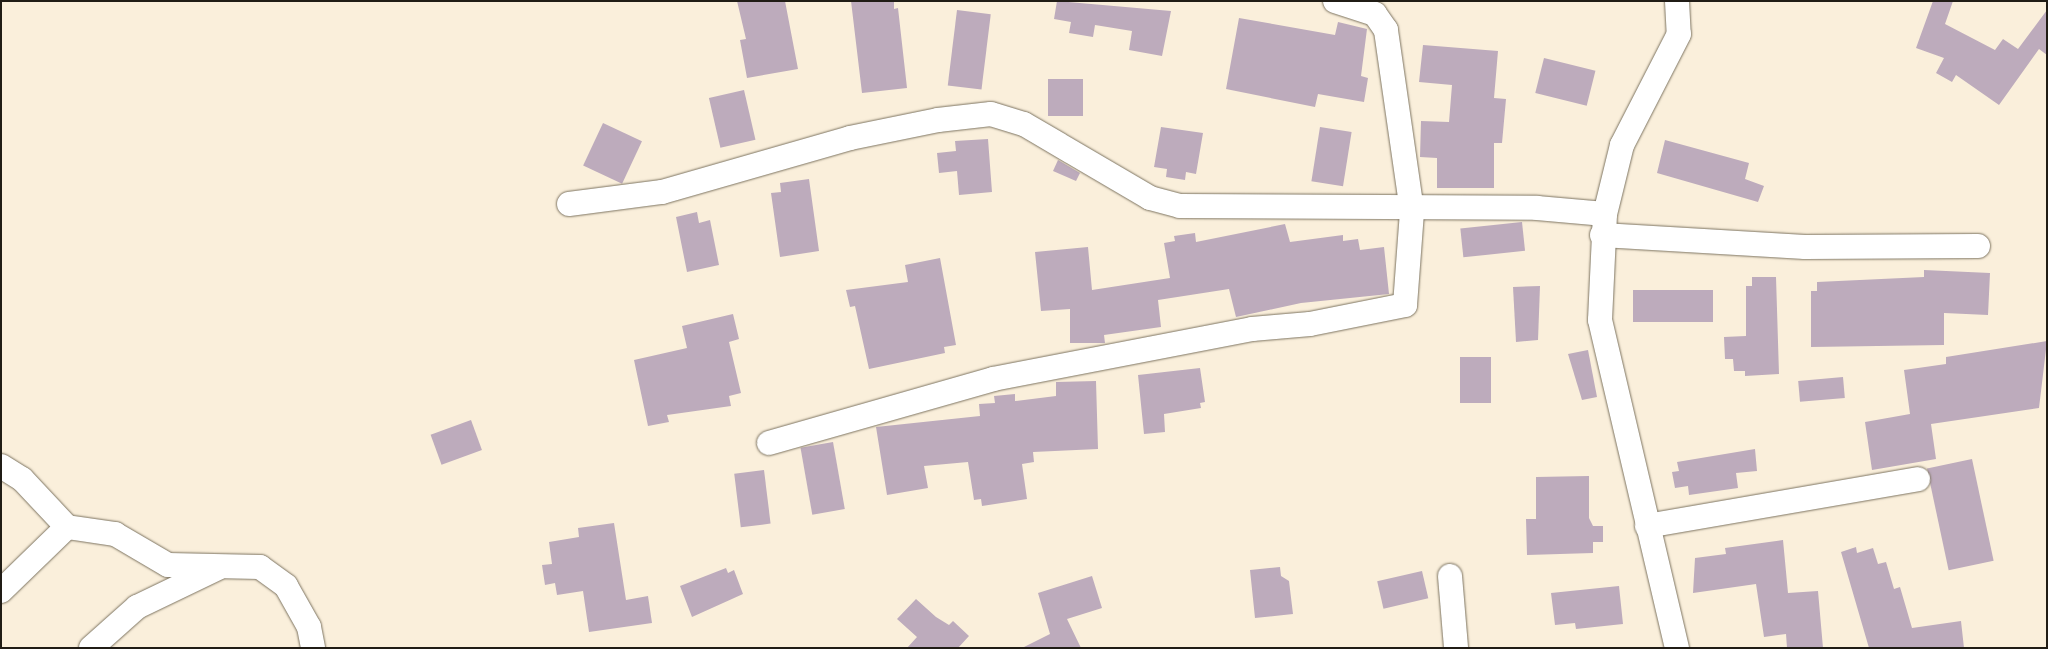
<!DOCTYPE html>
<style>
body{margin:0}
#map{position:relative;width:2048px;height:649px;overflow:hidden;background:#faefdb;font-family:"Open Sans",sans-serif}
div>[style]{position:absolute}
.building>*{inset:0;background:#bdabbc;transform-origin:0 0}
.roads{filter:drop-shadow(0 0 1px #7d7461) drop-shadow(0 0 1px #7d7461)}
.minor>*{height:24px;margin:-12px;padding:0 12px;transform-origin:12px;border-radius:12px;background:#fff}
span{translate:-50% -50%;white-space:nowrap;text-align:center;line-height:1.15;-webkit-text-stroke:4px #faefdb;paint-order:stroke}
.frame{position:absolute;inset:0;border:2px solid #201c15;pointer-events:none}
</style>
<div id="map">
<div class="building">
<i style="clip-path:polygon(737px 1px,785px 1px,798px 69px,747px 78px,740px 40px,746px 39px)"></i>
<i style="clip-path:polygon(851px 1px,894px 1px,894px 9px,898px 8px,907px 88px,862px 93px)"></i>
<i style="clip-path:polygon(1057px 1px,1171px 11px,1162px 56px,1129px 50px,1132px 31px,1095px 25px,1093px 37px,1069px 33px,1071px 22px,1054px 19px)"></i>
<i style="clip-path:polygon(1933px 1px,1953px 1px,1945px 24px,1995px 50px,2003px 39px,2018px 49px,2047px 10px,2047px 55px,2039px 49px,1999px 105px,1956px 75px,1952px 82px,1936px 73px,1944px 58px,1916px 48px)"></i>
<i style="left:957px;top:10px;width:34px;height:76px;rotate:7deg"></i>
<i style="clip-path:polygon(1239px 18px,1335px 35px,1338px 22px,1367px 29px,1361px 76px,1368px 78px,1364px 102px,1318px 94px,1315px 107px,1226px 89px)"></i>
<i style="clip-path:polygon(1423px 45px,1498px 51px,1494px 98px,1506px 99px,1502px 143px,1494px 143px,1494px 188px,1437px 188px,1437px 158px,1420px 157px,1421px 121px,1449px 122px,1452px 85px,1419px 82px)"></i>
<i style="left:1544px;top:58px;width:53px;height:36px;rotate:14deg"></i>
<i style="left:1048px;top:79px;width:35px;height:37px"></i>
<i style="left:744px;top:90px;width:51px;height:36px;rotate:77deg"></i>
<i style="left:603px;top:123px;width:43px;height:47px;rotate:25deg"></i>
<i style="clip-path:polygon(1161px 127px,1203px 133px,1196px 174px,1186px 172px,1185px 180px,1166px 177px,1167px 169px,1154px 167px)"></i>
<i style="left:1320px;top:127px;width:32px;height:55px;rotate:9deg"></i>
<i style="clip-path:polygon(988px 139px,992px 192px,959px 195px,957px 171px,939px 173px,937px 153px,956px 151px,955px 141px)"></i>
<i style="clip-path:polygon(1665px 140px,1749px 163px,1745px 179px,1764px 186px,1758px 202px,1657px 173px)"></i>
<i style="clip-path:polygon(1058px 160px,1080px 173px,1076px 181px,1053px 171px)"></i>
<i style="clip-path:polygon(809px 179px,819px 251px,780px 257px,771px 193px,781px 192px,780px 183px)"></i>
<i style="clip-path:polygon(697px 212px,699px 223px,710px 220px,719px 265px,687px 272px,676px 217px)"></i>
<i style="left:1522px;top:222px;width:29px;height:62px;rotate:84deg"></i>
<i style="clip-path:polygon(1285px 224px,1290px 242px,1343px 235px,1343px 241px,1358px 239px,1360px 250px,1384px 247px,1389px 294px,1301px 303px,1236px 317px,1229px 289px,1158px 300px,1161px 327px,1104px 335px,1105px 343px,1070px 343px,1070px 309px,1041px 311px,1035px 252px,1088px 247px,1092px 290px,1170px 278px,1164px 243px,1175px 241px,1174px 236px,1195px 233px,1196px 242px)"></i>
<i style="clip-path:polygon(940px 258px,956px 345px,944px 347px,945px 353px,869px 369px,855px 306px,850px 307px,846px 290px,908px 282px,905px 265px)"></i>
<i style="clip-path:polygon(1924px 270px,1990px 273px,1988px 315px,1944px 313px,1944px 345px,1811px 347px,1811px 291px,1817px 291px,1817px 282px,1924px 277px)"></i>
<i style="clip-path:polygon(1752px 277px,1776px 277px,1779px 374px,1745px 376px,1745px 371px,1734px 371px,1733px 359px,1725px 359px,1724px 337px,1746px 336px,1746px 286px,1752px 286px)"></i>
<i style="clip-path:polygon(1540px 286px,1538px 340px,1516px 342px,1513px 287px)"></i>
<i style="left:1713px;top:290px;width:32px;height:80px;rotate:90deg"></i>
<i style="clip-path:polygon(733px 314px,739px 339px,729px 342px,741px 393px,729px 396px,731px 406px,667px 415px,669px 422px,648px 426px,634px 360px,687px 348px,682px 326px)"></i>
<i style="clip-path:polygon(2047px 341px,2039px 408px,1931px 424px,1936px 459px,1872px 470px,1865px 422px,1910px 414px,1904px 370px,1946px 364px,1946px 357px)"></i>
<i style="clip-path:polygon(1588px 350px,1597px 397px,1582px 400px,1568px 354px)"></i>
<i style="left:1460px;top:357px;width:31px;height:46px"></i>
<i style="clip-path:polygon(1200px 368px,1205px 402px,1200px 403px,1201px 408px,1164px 414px,1165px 432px,1144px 434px,1138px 375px)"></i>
<i style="left:1843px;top:377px;width:21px;height:45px;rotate:85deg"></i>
<i style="clip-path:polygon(1096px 381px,1098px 449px,1033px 452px,1034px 462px,1022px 464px,1027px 499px,982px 506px,981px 499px,974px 500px,968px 462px,924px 466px,928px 488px,887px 495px,876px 427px,980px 416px,979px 404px,995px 403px,994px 396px,1015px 394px,1015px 401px,1056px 396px,1056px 382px)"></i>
<i style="left:471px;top:420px;width:32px;height:43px;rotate:70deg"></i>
<i style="left:833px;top:442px;width:68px;height:33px;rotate:80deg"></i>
<i style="clip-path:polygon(1755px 449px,1757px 471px,1736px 473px,1738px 488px,1689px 495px,1688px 486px,1675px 488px,1672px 472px,1679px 471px,1677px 462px)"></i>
<i style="left:1972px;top:459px;width:104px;height:46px;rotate:78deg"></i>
<i style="left:764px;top:470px;width:54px;height:30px;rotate:83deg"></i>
<i style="clip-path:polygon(1589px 476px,1589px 518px,1593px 526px,1603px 526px,1603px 542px,1593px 542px,1593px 553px,1527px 555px,1526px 519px,1536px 519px,1536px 477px)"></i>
<i style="clip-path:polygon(614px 523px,626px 600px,648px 596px,652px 623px,589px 632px,583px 591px,557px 595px,555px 583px,545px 585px,542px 565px,552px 564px,549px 542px,579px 537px,578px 528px)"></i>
<i style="clip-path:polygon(1783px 540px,1788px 593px,1818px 591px,1823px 648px,1787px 648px,1786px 634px,1764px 637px,1756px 584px,1693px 593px,1695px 558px,1726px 554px,1725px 548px)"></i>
<i style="clip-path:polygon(1856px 547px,1857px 553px,1873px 548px,1878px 564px,1886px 562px,1894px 589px,1900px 587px,1912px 628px,1961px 621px,1964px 648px,1869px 648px,1841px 552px)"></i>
<i style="clip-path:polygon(1280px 567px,1281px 576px,1289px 581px,1293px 614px,1255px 618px,1250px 570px)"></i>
<i style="clip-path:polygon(726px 568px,728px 573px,734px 570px,743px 594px,692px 617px,680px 586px)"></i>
<i style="left:1422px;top:571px;width:28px;height:46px;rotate:77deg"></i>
<i style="clip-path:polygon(1092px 576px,1102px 608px,1067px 619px,1081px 648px,1022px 648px,1050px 634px,1038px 593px)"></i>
<i style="clip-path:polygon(1619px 586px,1623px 624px,1576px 629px,1575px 623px,1555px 625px,1551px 593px)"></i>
<i style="clip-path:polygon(916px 599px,936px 617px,949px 625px,953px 621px,969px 636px,958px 648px,907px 648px,917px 637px,897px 619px)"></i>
</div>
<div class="roads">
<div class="minor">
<i style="left:1677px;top:1px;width:33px;rotate:87deg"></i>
<i style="left:1679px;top:34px;width:125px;rotate:117.2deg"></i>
<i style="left:1622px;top:145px;width:71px;rotate:103.8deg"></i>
<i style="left:1605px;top:214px;width:106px;rotate:92.7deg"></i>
<i style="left:1600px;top:320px;width:337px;rotate:76.8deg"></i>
<i style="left:569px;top:204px;width:94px;rotate:-7.4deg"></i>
<i style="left:662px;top:192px;width:196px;rotate:-16deg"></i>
<i style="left:850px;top:138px;width:90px;rotate:-11.6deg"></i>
<i style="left:938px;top:120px;width:53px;rotate:-6.5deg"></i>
<i style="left:991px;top:114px;width:34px;rotate:17deg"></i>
<i style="left:1024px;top:124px;width:146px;rotate:30.4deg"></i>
<i style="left:1150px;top:198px;width:31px;rotate:15deg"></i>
<i style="left:1180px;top:206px;width:357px;rotate:0.3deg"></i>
<i style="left:1537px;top:208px;width:68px;rotate:5deg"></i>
<i style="left:1602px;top:235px;width:203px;rotate:3.4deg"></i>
<i style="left:1805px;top:247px;width:173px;rotate:-0.3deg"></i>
<i style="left:769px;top:443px;width:233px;rotate:-15.9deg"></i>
<i style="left:993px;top:379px;width:264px;rotate:-10.9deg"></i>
<i style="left:1252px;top:329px;width:58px;rotate:-4.9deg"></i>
<i style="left:1310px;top:324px;width:97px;rotate:-11.3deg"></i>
<i style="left:1405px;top:305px;width:94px;rotate:-85.7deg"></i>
<i style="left:1412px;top:211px;width:183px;rotate:-98.2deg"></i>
<i style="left:1386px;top:30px;width:19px;rotate:-125deg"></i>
<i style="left:1375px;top:14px;width:42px;rotate:-162deg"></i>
<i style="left:1px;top:466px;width:25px;rotate:32deg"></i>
<i style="left:22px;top:479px;width:66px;rotate:46.8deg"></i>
<i style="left:67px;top:527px;width:49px;rotate:8.3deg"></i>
<i style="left:115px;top:534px;width:61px;rotate:30.3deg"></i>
<i style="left:168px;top:565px;width:92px;rotate:1.2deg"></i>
<i style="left:260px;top:567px;width:32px;rotate:36deg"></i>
<i style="left:286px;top:586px;width:47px;rotate:60.7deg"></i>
<i style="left:309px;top:627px;width:21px;rotate:79deg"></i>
<i style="left:1647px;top:526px;width:275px;rotate:-9.8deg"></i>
<i style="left:1450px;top:576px;width:72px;rotate:85.2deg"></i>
<i style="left:1px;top:591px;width:92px;rotate:-44.1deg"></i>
<i style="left:91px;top:648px;width:62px;rotate:-41.7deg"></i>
<i style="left:137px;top:607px;width:90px;rotate:-25.7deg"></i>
</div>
</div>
<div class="frame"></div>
</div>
